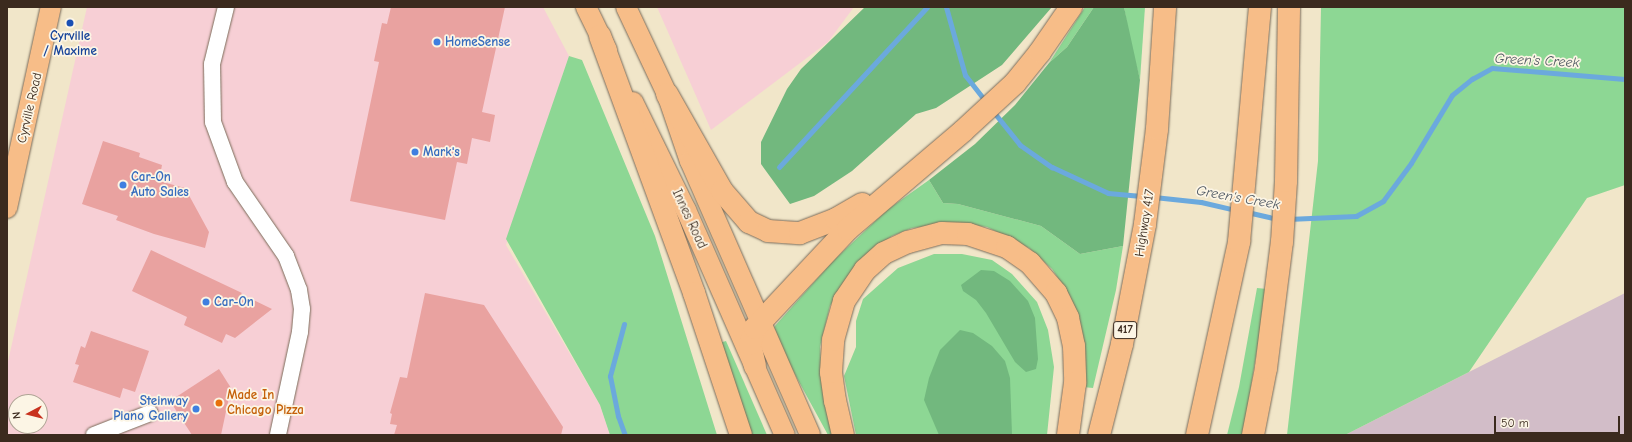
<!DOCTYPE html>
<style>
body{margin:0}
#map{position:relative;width:1632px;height:442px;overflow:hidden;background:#f1e6c9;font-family:"Comic Neue",sans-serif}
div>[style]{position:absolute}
.built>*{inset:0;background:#f7cfd5}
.industrial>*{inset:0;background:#d2bdc8}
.green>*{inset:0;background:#8dd794}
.forest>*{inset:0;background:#72b87e}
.stream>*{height:5px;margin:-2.5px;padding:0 2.5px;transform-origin:2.5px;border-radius:2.5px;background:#6ba9dd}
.building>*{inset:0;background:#e9a2a0}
.roads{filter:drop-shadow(0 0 1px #7b6c5a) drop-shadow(0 0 1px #7b6c5a)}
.minor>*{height:16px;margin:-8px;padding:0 8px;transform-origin:8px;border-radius:8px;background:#fff}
.major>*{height:20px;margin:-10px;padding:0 10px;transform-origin:10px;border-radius:10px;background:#f7bd88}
.highway>*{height:22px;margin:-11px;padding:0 11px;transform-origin:11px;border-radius:11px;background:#f7bd88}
.dots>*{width:11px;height:11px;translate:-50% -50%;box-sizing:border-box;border:2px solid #fcf5e5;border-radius:50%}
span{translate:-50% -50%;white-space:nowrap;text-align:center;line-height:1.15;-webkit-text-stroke:3.5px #fcf5e5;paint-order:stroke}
.shield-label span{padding:1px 3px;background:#fcf5e5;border:1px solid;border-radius:3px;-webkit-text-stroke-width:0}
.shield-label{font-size:12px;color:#3b2a1e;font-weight:700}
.transit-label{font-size:13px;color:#164399;font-weight:700}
.shop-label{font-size:13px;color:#366cbe;font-weight:700}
.left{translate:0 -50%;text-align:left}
.right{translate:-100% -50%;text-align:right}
.street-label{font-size:13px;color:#3b2a1e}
.food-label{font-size:13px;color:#c56008;font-weight:700}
.water-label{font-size:14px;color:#4c5661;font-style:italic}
.frame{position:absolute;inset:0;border:8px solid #3b2a1e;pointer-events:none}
.north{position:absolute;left:8px;top:394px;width:40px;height:40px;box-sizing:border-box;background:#fcf5e5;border:1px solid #afa495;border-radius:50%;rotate:263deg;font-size:11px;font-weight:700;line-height:16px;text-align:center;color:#3b2a1e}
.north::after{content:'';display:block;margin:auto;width:14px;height:18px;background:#c8321e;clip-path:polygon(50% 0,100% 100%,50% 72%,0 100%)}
.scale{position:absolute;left:1494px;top:416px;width:126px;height:18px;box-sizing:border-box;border:2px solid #3b2a1e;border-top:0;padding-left:5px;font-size:12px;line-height:14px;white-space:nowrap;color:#3b2a1e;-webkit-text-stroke:3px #fcf5e5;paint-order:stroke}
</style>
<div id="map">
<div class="built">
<i style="clip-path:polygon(evenodd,87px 7px,543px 7px,569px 56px,506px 245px,600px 405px,610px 435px,7px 435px,7px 366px,87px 7px,16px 402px,40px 402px,40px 426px,16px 426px,16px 402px)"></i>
<i style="clip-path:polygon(657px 7px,854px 7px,828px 42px,711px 130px)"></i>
</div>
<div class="industrial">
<i style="clip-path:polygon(1625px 293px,1625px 435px,1345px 435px,1469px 372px)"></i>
</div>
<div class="green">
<i style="clip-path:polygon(1085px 7px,1094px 7px,1067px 47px,1049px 63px)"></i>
<i style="clip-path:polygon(1124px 7px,1145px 7px,1140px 80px,1130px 41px)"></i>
<i style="clip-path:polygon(1321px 7px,1625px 7px,1625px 185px,1587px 198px,1469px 372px,1345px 435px,1287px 435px,1318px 161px)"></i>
<i style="clip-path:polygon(569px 56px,582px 60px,655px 236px,717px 435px,610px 435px,600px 405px,506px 239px)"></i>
<i style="clip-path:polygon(929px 180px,943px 203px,958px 204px,1041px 226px,1080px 254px,1123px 246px,1116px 290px,1093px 388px,1083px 387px,1081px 332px,1070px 296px,1052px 269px,1029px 248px,987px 227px,955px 223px,912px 228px,892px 236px,858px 261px,830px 306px,820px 347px,822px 384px,833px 435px,828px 435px,786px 358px,774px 327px,833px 261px,887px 210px)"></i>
<i style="clip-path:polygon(934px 254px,962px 254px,992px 260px,1012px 274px,1037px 302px,1048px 330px,1054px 367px,1047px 435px,856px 435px,844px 376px,856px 347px,856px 321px,863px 299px,898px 268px)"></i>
<i style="clip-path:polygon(1257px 288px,1267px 289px,1243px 435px,1227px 435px,1239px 387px)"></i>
<i style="clip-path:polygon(726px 341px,767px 435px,748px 435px,719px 343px)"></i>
</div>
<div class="forest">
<i style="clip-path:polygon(865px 7px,1052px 7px,1002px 65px,936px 108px,916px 114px,852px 171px,814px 196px,790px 204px,761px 164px,761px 142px,787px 89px,801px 69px)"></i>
<i style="clip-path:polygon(1094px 7px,1124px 7px,1140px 80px,1123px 246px,1080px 254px,1041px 226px,958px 204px,943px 203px,929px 180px,975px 144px,1015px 105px,1049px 63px,1067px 47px)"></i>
<i style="clip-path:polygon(981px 270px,994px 271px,1010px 281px,1028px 301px,1035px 318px,1038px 359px,1036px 369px,1026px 372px,1015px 362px,986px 313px,976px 300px,963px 291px,961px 285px)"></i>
<i style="clip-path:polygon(960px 330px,973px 333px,992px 346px,1005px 361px,1010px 378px,1012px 435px,939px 435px,924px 400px,929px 378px,940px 350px)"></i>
</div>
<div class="stream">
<i style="left:946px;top:7px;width:71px;rotate:74.4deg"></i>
<i style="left:965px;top:75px;width:34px;rotate:52deg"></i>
<i style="left:992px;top:110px;width:45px;rotate:51.3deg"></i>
<i style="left:1020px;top:145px;width:39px;rotate:35deg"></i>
<i style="left:1052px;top:167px;width:62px;rotate:24.9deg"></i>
<i style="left:1108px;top:193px;width:36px;rotate:5deg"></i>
<i style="left:779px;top:167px;width:218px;rotate:-47.2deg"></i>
<i style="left:1154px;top:197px;width:47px;rotate:6.1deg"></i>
<i style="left:1201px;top:202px;width:37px;rotate:13deg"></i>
<i style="left:1247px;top:212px;width:32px;rotate:13deg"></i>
<i style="left:1288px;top:219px;width:68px;rotate:-2.5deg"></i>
<i style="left:1356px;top:216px;width:31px;rotate:-29deg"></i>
<i style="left:1383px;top:201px;width:47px;rotate:-53.6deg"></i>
<i style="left:1411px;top:163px;width:79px;rotate:-58.9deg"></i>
<i style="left:1452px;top:95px;width:26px;rotate:-39deg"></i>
<i style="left:1472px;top:79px;width:23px;rotate:-29deg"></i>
<i style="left:1492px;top:68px;width:133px;rotate:4.7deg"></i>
<i style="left:624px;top:324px;width:54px;rotate:105.1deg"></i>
<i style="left:610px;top:376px;width:41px;rotate:78.7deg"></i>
<i style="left:618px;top:416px;width:20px;rotate:70deg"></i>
</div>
<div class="building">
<i style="clip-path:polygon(391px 7px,505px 7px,482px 112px,495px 115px,490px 142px,472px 138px,467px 164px,457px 162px,445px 220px,350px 201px,379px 62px,374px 61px,382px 23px,387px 24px)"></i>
<i style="clip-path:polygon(103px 141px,140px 153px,139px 157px,162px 165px,159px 181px,185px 188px,209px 232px,205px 248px,154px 234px,116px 220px,118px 216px,82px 204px)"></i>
<i style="clip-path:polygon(151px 250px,242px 293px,241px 294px,272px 309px,235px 338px,226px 334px,222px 343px,184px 325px,187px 317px,132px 291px)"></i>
<i style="clip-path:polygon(425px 293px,484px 305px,563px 427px,561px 435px,394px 435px,397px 425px,390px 424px,392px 414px,390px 413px,400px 377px,407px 378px)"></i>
<i style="clip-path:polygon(91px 331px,149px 351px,135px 392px,123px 388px,120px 398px,73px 382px,79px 365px,75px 364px,81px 346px,85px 348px)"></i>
<i style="clip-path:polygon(219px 369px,231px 388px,221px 435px,192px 435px,170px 401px)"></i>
</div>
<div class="roads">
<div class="minor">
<i style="left:226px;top:7px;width:59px;rotate:103.8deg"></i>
<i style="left:212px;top:64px;width:58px;rotate:89deg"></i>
<i style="left:213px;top:122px;width:64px;rotate:69.9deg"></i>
<i style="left:235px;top:182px;width:90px;rotate:55.4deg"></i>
<i style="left:286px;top:256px;width:36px;rotate:69deg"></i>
<i style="left:299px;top:290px;width:19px;rotate:81deg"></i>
<i style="left:302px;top:309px;width:23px;rotate:95deg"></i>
<i style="left:300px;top:332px;width:105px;rotate:102.1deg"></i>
<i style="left:94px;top:435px;width:60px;rotate:-21.4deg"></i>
</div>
<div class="major">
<i style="left:586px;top:7px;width:48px;rotate:64deg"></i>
<i style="left:626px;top:7px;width:96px;rotate:64.8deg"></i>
<i style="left:667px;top:94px;width:71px;rotate:71.1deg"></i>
<i style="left:690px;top:161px;width:299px;rotate:66.3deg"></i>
<i style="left:633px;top:102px;width:120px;rotate:63.9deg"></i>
<i style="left:686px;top:210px;width:246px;rotate:66.3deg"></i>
<i style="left:7px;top:208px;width:206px;rotate:-77.7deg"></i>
</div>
<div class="highway">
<i style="left:600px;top:36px;width:274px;rotate:69.9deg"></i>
<i style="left:694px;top:293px;width:150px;rotate:71.7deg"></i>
<i style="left:667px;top:94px;width:112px;rotate:60.4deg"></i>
<i style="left:722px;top:191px;width:41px;rotate:48.9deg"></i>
<i style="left:749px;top:222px;width:21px;rotate:25deg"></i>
<i style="left:768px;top:231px;width:32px;rotate:4deg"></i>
<i style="left:800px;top:233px;width:39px;rotate:-21deg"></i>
<i style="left:836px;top:219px;width:30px;rotate:-30deg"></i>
<i style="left:755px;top:366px;width:23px;rotate:-103deg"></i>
<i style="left:750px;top:344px;width:17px;rotate:-73deg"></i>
<i style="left:755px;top:328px;width:136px;rotate:-46.8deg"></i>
<i style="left:848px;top:229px;width:151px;rotate:-40.4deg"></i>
<i style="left:963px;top:131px;width:71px;rotate:-42.7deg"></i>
<i style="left:1015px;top:83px;width:40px;rotate:-51deg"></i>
<i style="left:1040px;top:52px;width:55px;rotate:-55.4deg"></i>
<i style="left:843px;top:435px;width:35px;rotate:-103deg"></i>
<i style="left:835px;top:401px;width:29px;rotate:-98deg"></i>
<i style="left:831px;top:372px;width:32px;rotate:-86deg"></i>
<i style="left:833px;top:340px;width:41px;rotate:-74.2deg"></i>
<i style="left:844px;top:301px;width:37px;rotate:-56deg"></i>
<i style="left:865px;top:270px;width:25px;rotate:-42deg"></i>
<i style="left:884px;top:253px;width:26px;rotate:-25deg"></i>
<i style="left:908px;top:242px;width:35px;rotate:-15deg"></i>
<i style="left:942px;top:233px;width:26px;rotate:2deg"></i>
<i style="left:968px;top:234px;width:41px;rotate:18.4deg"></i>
<i style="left:1007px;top:247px;width:28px;rotate:35deg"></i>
<i style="left:1030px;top:263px;width:40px;rotate:49deg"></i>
<i style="left:1056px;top:293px;width:28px;rotate:64deg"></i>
<i style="left:1068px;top:318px;width:29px;rotate:78deg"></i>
<i style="left:1074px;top:346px;width:37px;rotate:88deg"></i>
<i style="left:1075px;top:383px;width:52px;rotate:97.7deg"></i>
<i style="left:1099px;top:435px;width:94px;rotate:-75.8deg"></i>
<i style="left:1122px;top:344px;width:122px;rotate:-79.1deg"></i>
<i style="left:1145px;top:224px;width:96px;rotate:-82.8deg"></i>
<i style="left:1157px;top:129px;width:122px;rotate:-86.2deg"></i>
<i style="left:1197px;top:435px;width:198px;rotate:-77.7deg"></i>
<i style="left:1239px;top:242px;width:236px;rotate:-84.9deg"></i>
<i style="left:1253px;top:435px;width:68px;rotate:-79deg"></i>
<i style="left:1266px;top:368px;width:127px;rotate:-82.8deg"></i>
<i style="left:1282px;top:242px;width:61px;rotate:-86.2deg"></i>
<i style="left:1286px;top:181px;width:174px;rotate:-89deg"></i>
</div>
</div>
<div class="dots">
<i style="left:70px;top:23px;background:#1a4fb4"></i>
<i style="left:437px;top:42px;background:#3f7fe0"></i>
<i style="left:415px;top:152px;background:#3f7fe0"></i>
<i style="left:123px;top:185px;background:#3f7fe0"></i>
<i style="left:206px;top:302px;background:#3f7fe0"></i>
<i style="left:219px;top:403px;background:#e8710a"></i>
<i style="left:196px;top:409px;background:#3f7fe0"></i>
</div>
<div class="shield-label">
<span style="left:1125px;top:330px">417</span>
</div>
<div class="transit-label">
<span style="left:70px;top:44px">Cyrville<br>/ Maxime</span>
</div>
<div class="shop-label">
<span class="left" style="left:445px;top:42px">HomeSense</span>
<span class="left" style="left:423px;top:152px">Mark's</span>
<span class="left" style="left:131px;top:185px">Car-On<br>Auto Sales</span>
<span class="left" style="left:214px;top:302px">Car-On</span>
<span class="right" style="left:188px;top:409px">Steinway<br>Piano Gallery</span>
</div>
<div class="street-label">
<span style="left:30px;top:108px;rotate:-77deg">Cyrville Road</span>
<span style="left:689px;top:219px;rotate:65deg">Innes Road</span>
<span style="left:1145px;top:223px;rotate:-81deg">Highway 417</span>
</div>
<div class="food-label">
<span class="left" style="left:227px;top:403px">Made In<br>Chicago Pizza</span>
</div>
<div class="water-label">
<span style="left:1537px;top:61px;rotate:3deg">Green's Creek</span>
<span style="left:1238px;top:198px;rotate:10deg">Green's Creek</span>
</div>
<div class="frame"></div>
<div class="north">N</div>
<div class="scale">50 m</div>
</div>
